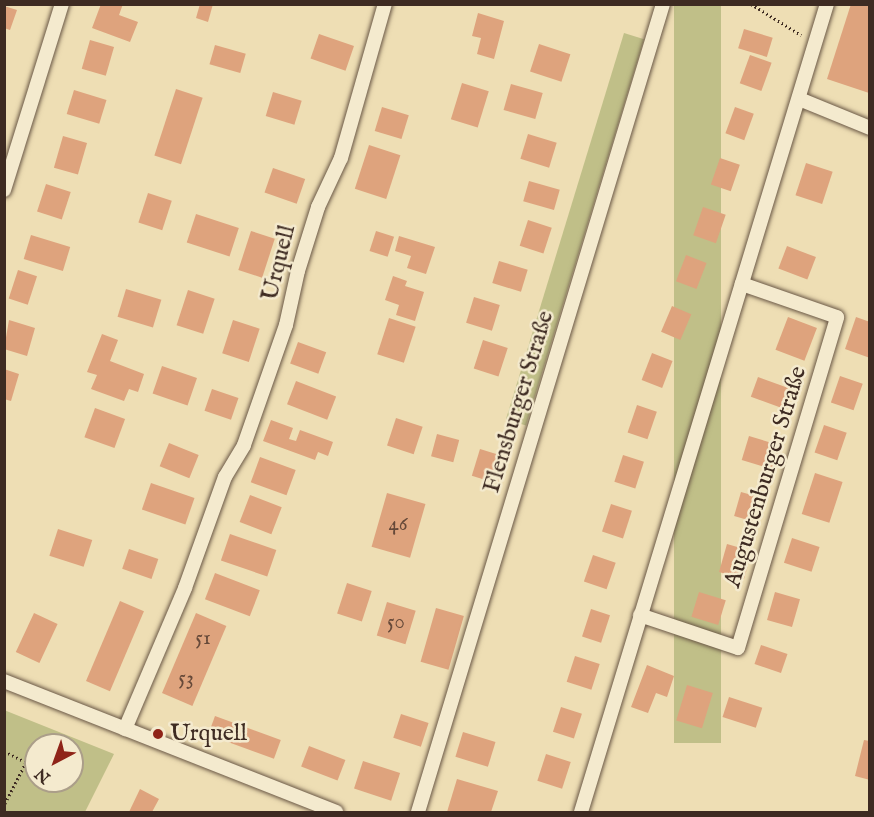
<!DOCTYPE html>
<meta charset="utf-8">
<style>
body{margin:0}
#map{position:relative;width:874px;height:817px;overflow:hidden;background:#eedeb4;font-family:"IM FELL English",serif}
div>[style]{position:absolute}
.green>*{inset:0;background:#c0bf88;transform-origin:0 0}
.building>*{inset:0;background:#dea37d;transform-origin:0 0}
.path>*{height:3px;margin-top:-1.5px;transform-origin:0;background:repeating-linear-gradient(90deg,#3e2b22 0 1.5px,transparent 0 4.5px)}
.roads{filter:drop-shadow(0 0 2px #6a5846) drop-shadow(0 0 2px #6a5846)}
.minor>*{height:14px;margin:-7px;padding:0 7px;transform-origin:7px;border-radius:7px;background:#f4eace}
.dots>*{width:16px;height:16px;translate:-50% -50%;box-sizing:border-box;border:3px solid #f4eace;border-radius:50%}
span{translate:-50% -50%;white-space:nowrap;text-align:center;line-height:1.15;-webkit-text-stroke:5px #f4eace;paint-order:stroke}
.number-label{font-size:21px;color:#664939}
.number-label span{-webkit-text-stroke-width:0}
.street-label{font-size:24px;color:#3e2b22}
.poi-label{font-size:24px;color:#3e2b22}
.left{translate:0 -50%;text-align:left}
.frame{position:absolute;inset:0;border:6px solid #3e2b22;pointer-events:none}
.north{position:absolute;left:24px;top:733px;width:60px;height:60px;box-sizing:border-box;background:#f4eace;border:2px solid #ab9e89;border-radius:50%;rotate:221deg;font-size:16px;font-weight:700;line-height:24px;text-align:center;color:#3e2b22}
.north::after{content:'';display:block;margin:auto;width:21px;height:27px;background:#8f2418;clip-path:polygon(50% 0,100% 100%,50% 72%,0 100%)}
</style>
<div id="map">
<div class="green">
<i style="left:674px;top:5px;width:47px;height:738px"></i>
<i style="left:624px;top:33px;width:21px;height:404px;rotate:17deg"></i>
<i style="clip-path:polygon(evenodd,4px 710px,114px 754px,85px 812px,5px 812px,4px 710px,36px 745px,72px 745px,72px 781px,36px 781px,36px 745px)"></i>
</div>
<div class="building">
<i style="clip-path:polygon(101px 4px,123px 4px,119px 15px,138px 22px,130px 42px,92px 28px)"></i>
<i style="clip-path:polygon(200px 4px,213px 4px,208px 22px,196px 18px)"></i>
<i style="clip-path:polygon(851px 4px,870px 4px,869px 93px,827px 79px)"></i>
<i style="clip-path:polygon(4px 6px,17px 10px,10px 30px,4px 28px)"></i>
<i style="clip-path:polygon(478px 13px,504px 21px,494px 59px,477px 54px,481px 38px,472px 36px)"></i>
<i style="left:744px;top:29px;width:30px;height:20px;rotate:17deg"></i>
<i style="left:319px;top:34px;width:37px;height:26px;rotate:19deg"></i>
<i style="left:90px;top:40px;width:25px;height:30px;rotate:16deg"></i>
<i style="left:539px;top:44px;width:33px;height:29px;rotate:18deg"></i>
<i style="left:215px;top:45px;width:32px;height:20px;rotate:16deg"></i>
<i style="left:750px;top:55px;width:23px;height:30px;rotate:20deg"></i>
<i style="left:462px;top:83px;width:28px;height:38px;rotate:17deg"></i>
<i style="left:511px;top:84px;width:33px;height:27px;rotate:16deg"></i>
<i style="left:176px;top:89px;width:28px;height:70px;rotate:18deg"></i>
<i style="left:74px;top:90px;width:34px;height:25px;rotate:17deg"></i>
<i style="left:273px;top:92px;width:30px;height:25px;rotate:17deg"></i>
<i style="left:382px;top:107px;width:28px;height:25px;rotate:17deg"></i>
<i style="left:735px;top:107px;width:20px;height:28px;rotate:20deg"></i>
<i style="left:528px;top:134px;width:30px;height:26px;rotate:17deg"></i>
<i style="left:63px;top:136px;width:25px;height:33px;rotate:16deg"></i>
<i style="left:369px;top:145px;width:33px;height:46px;rotate:18deg"></i>
<i style="left:720px;top:158px;width:21px;height:28px;rotate:19deg"></i>
<i style="left:806px;top:163px;width:28px;height:34px;rotate:18deg"></i>
<i style="left:273px;top:168px;width:34px;height:26px;rotate:19deg"></i>
<i style="left:529px;top:181px;width:32px;height:21px;rotate:16deg"></i>
<i style="left:46px;top:184px;width:26px;height:29px;rotate:18deg"></i>
<i style="left:148px;top:193px;width:25px;height:31px;rotate:18deg"></i>
<i style="left:703px;top:207px;width:24px;height:30px;rotate:19deg"></i>
<i style="left:196px;top:214px;width:45px;height:30px;rotate:18deg"></i>
<i style="left:528px;top:220px;width:25px;height:27px;rotate:18deg"></i>
<i style="left:251px;top:231px;width:25px;height:41px;rotate:18deg"></i>
<i style="left:376px;top:231px;width:19px;height:21px;rotate:18deg"></i>
<i style="left:31px;top:235px;width:41px;height:25px;rotate:17deg"></i>
<i style="clip-path:polygon(399px 236px,435px 247px,426px 274px,407px 268px,411px 256px,395px 251px)"></i>
<i style="left:787px;top:246px;width:31px;height:24px;rotate:21deg"></i>
<i style="left:686px;top:255px;width:22px;height:28px;rotate:21deg"></i>
<i style="left:499px;top:261px;width:30px;height:23px;rotate:17deg"></i>
<i style="left:18px;top:270px;width:20px;height:30px;rotate:18deg"></i>
<i style="clip-path:polygon(393px 276px,407px 281px,405px 286px,424px 292px,415px 321px,396px 315px,399px 305px,385px 300px)"></i>
<i style="left:126px;top:289px;width:37px;height:29px;rotate:17deg"></i>
<i style="left:188px;top:290px;width:28px;height:37px;rotate:18deg"></i>
<i style="left:474px;top:297px;width:27px;height:27px;rotate:17deg"></i>
<i style="left:672px;top:306px;width:21px;height:28px;rotate:23deg"></i>
<i style="left:788px;top:317px;width:31px;height:35px;rotate:21deg"></i>
<i style="clip-path:polygon(856px 317px,870px 322px,870px 358px,845px 349px)"></i>
<i style="left:389px;top:318px;width:28px;height:38px;rotate:18deg"></i>
<i style="clip-path:polygon(9px 320px,35px 328px,27px 356px,4px 349px)"></i>
<i style="left:233px;top:320px;width:28px;height:35px;rotate:18deg"></i>
<i style="clip-path:polygon(102px 334px,118px 340px,110px 361px,144px 374px,138px 392px,129px 389px,124px 401px,91px 389px,97px 375px,87px 372px)"></i>
<i style="left:483px;top:340px;width:26px;height:30px;rotate:18deg"></i>
<i style="left:298px;top:342px;width:30px;height:23px;rotate:20deg"></i>
<i style="left:652px;top:353px;width:22px;height:29px;rotate:21deg"></i>
<i style="left:162px;top:366px;width:37px;height:29px;rotate:19deg"></i>
<i style="clip-path:polygon(4px 369px,19px 374px,11px 401px,4px 399px)"></i>
<i style="left:840px;top:376px;width:24px;height:28px;rotate:19deg"></i>
<i style="left:758px;top:377px;width:33px;height:21px;rotate:20deg"></i>
<i style="left:296px;top:381px;width:43px;height:25px;rotate:21deg"></i>
<i style="left:212px;top:389px;width:28px;height:23px;rotate:19deg"></i>
<i style="left:637px;top:405px;width:21px;height:29px;rotate:19deg"></i>
<i style="left:95px;top:408px;width:32px;height:31px;rotate:20deg"></i>
<i style="left:396px;top:418px;width:28px;height:29px;rotate:18deg"></i>
<i style="clip-path:polygon(271px 420px,293px 428px,289px 439px,296px 441px,300px 430px,333px 442px,328px 456px,318px 452px,315px 460px,263px 441px)"></i>
<i style="left:824px;top:425px;width:24px;height:29px;rotate:19deg"></i>
<i style="left:437px;top:434px;width:23px;height:23px;rotate:15deg"></i>
<i style="left:749px;top:436px;width:34px;height:25px;rotate:17deg"></i>
<i style="left:169px;top:443px;width:32px;height:25px;rotate:22deg"></i>
<i style="left:480px;top:449px;width:27px;height:28px;rotate:17deg"></i>
<i style="left:623px;top:455px;width:22px;height:28px;rotate:18deg"></i>
<i style="left:260px;top:457px;width:38px;height:27px;rotate:20deg"></i>
<i style="left:815px;top:473px;width:29px;height:43px;rotate:18deg"></i>
<i style="left:151px;top:483px;width:46px;height:28px;rotate:19deg"></i>
<i style="left:741px;top:492px;width:25px;height:25px;rotate:16deg"></i>
<i style="left:387px;top:493px;width:40px;height:56px;rotate:16deg"></i>
<i style="left:250px;top:495px;width:34px;height:29px;rotate:21deg"></i>
<i style="left:611px;top:504px;width:22px;height:29px;rotate:18deg"></i>
<i style="left:58px;top:529px;width:36px;height:28px;rotate:18deg"></i>
<i style="left:230px;top:534px;width:49px;height:28px;rotate:19deg"></i>
<i style="left:792px;top:538px;width:29px;height:26px;rotate:18deg"></i>
<i style="left:727px;top:544px;width:26px;height:29px;rotate:16deg"></i>
<i style="left:129px;top:549px;width:31px;height:21px;rotate:19deg"></i>
<i style="left:593px;top:555px;width:24px;height:28px;rotate:19deg"></i>
<i style="left:215px;top:573px;width:48px;height:28px;rotate:21deg"></i>
<i style="left:347px;top:583px;width:26px;height:32px;rotate:18deg"></i>
<i style="left:699px;top:592px;width:28px;height:26px;rotate:17deg"></i>
<i style="left:775px;top:592px;width:26px;height:29px;rotate:16deg"></i>
<i style="left:120px;top:601px;width:26px;height:87px;rotate:23deg"></i>
<i style="left:387px;top:602px;width:30px;height:35px;rotate:17deg"></i>
<i style="left:436px;top:608px;width:29px;height:56px;rotate:16deg"></i>
<i style="left:591px;top:609px;width:20px;height:29px;rotate:18deg"></i>
<i style="left:34px;top:613px;width:26px;height:43px;rotate:25deg"></i>
<i style="left:196px;top:613px;width:33px;height:87px;rotate:23deg"></i>
<i style="left:761px;top:645px;width:28px;height:20px;rotate:19deg"></i>
<i style="left:575px;top:656px;width:26px;height:27px;rotate:18deg"></i>
<i style="clip-path:polygon(647px 665px,674px 676px,667px 697px,656px 693px,648px 713px,631px 707px)"></i>
<i style="left:687px;top:685px;width:27px;height:37px;rotate:17deg"></i>
<i style="left:729px;top:697px;width:35px;height:21px;rotate:18deg"></i>
<i style="left:561px;top:707px;width:22px;height:26px;rotate:18deg"></i>
<i style="left:401px;top:714px;width:29px;height:25px;rotate:18deg"></i>
<i style="left:215px;top:716px;width:70px;height:20px;rotate:20deg"></i>
<i style="left:463px;top:732px;width:34px;height:26px;rotate:17deg"></i>
<i style="clip-path:polygon(864px 740px,870px 741px,870px 780px,855px 776px)"></i>
<i style="left:309px;top:746px;width:39px;height:22px;rotate:21deg"></i>
<i style="left:546px;top:754px;width:26px;height:28px;rotate:18deg"></i>
<i style="left:363px;top:761px;width:39px;height:29px;rotate:18deg"></i>
<i style="clip-path:polygon(457px 779px,498px 791px,491px 812px,447px 812px)"></i>
<i style="clip-path:polygon(140px 789px,159px 799px,152px 812px,129px 812px)"></i>
</div>
<div class="path">
<i style="left:751px;top:4px;width:59px;rotate:31.8deg"></i>
<i style="left:4px;top:751px;width:25px;rotate:27deg"></i>
<i style="left:26px;top:762px;width:48px;rotate:117.1deg"></i>
</div>
<div class="roads">
<div class="minor">
<i style="left:799px;top:99px;width:77px;rotate:22.2deg"></i>
<i style="left:4px;top:190px;width:195px;rotate:-72.7deg"></i>
<i style="left:640px;top:615px;width:103px;rotate:18.6deg"></i>
<i style="left:738px;top:648px;width:345px;rotate:-73.3deg"></i>
<i style="left:837px;top:317px;width:101px;rotate:-160.8deg"></i>
<i style="left:4px;top:681px;width:357px;rotate:21.5deg"></i>
<i style="left:125px;top:729px;width:153px;rotate:-66.9deg"></i>
<i style="left:185px;top:588px;width:118px;rotate:-70.2deg"></i>
<i style="left:225px;top:477px;width:37px;rotate:-59deg"></i>
<i style="left:244px;top:445px;width:127px;rotate:-70.7deg"></i>
<i style="left:286px;top:325px;width:55px;rotate:-77.5deg"></i>
<i style="left:298px;top:271px;width:67px;rotate:-72.6deg"></i>
<i style="left:318px;top:207px;width:54px;rotate:-64.9deg"></i>
<i style="left:341px;top:158px;width:160px;rotate:-74.1deg"></i>
<i style="left:418px;top:812px;width:844px;rotate:-73.13deg"></i>
<i style="left:581px;top:812px;width:845px;rotate:-73.07deg"></i>
</div>
</div>
<div class="dots">
<i style="left:158px;top:734px;background:#8f2418"></i>
</div>
<div class="number-label">
<span style="left:398px;top:525px">46</span>
<span style="left:396px;top:623px">50</span>
<span style="left:203px;top:639px">51</span>
<span style="left:186px;top:679px">53</span>
</div>
<div class="street-label">
<span style="left:279px;top:263px;rotate:-76deg">Urquell</span>
<span style="left:519px;top:402px;rotate:-73deg">Flensburger Straße</span>
<span style="left:766px;top:477px;rotate:-73deg">Augustenburger Straße</span>
</div>
<div class="poi-label">
<span class="left" style="left:170px;top:734px">Urquell</span>
</div>
<div class="frame"></div>
<div class="north">N</div>
</div>
